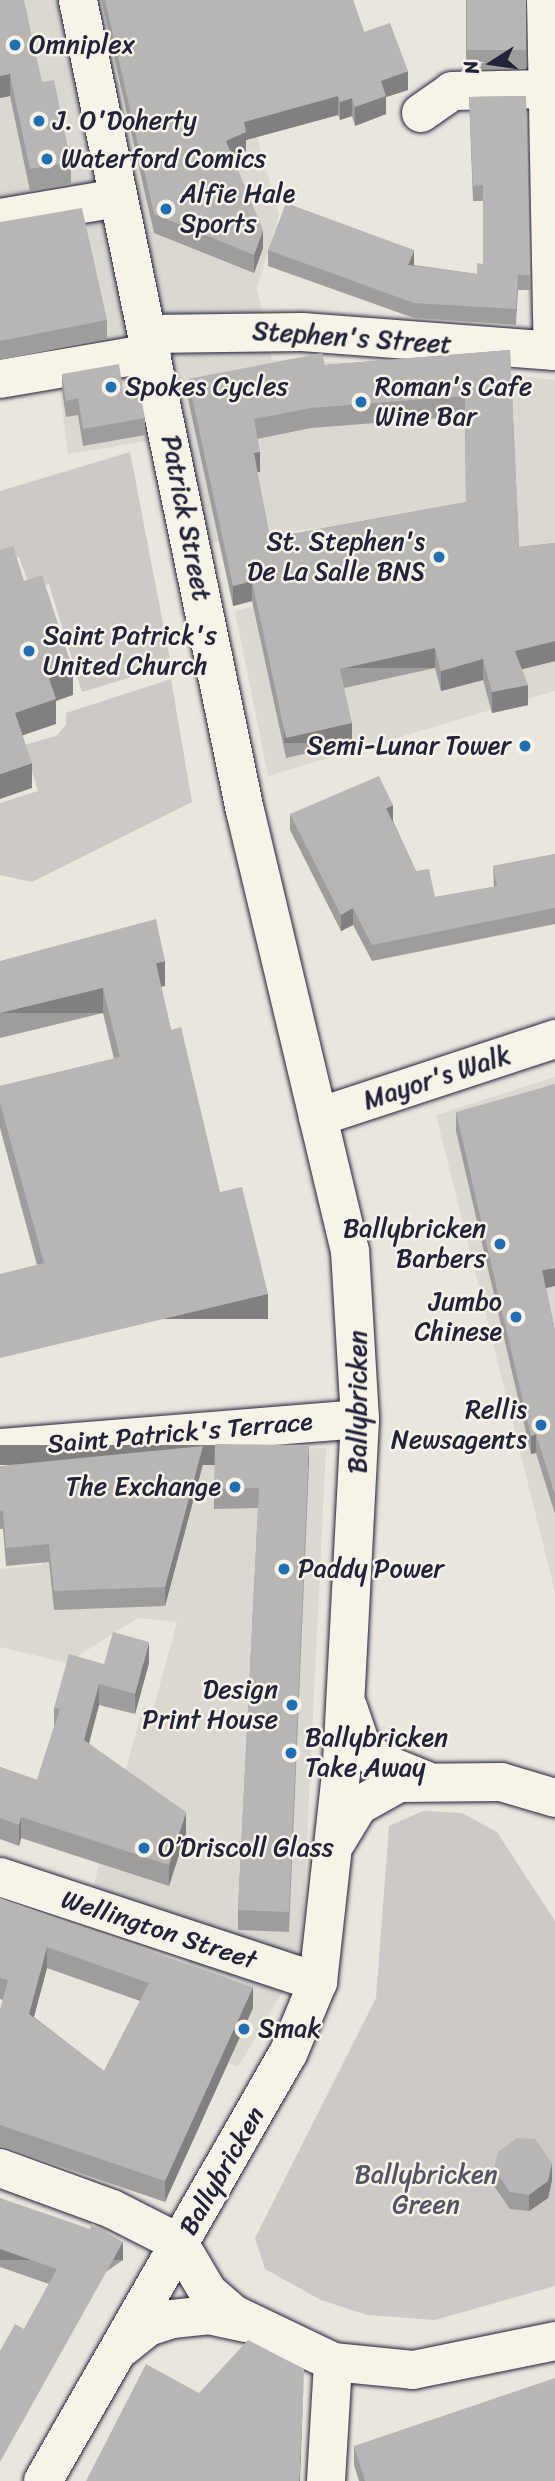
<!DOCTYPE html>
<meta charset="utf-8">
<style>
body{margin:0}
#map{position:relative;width:555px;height:2481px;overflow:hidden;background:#eae6de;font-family:Sriracha,sans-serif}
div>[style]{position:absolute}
.built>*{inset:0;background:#dbd8d2}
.green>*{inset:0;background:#cdc9c6}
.roads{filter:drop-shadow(0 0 2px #22223b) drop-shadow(0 0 2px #22223b)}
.minor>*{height:38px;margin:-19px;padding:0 19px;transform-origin:19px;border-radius:19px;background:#f7f3e8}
.wall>*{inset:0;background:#9e9d9c;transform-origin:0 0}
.shaded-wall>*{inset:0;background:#817f7f;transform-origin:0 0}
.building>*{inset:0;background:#b8b6b5;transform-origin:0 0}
.dots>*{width:19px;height:19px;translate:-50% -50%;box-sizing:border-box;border:4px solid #f7f3e8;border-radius:50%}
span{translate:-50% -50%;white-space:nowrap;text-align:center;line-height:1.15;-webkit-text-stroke:5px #f7f3e8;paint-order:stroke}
.poi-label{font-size:26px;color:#22223b}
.left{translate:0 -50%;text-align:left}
.right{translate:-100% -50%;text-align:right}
.street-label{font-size:26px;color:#22223b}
.park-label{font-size:26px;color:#555465}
.north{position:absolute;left:457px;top:28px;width:70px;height:70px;-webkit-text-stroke:5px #f7f3e8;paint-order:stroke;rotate:258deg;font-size:19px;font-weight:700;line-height:28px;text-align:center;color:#22223b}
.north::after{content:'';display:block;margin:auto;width:24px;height:32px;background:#22223b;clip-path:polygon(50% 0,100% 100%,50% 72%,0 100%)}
</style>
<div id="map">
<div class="built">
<i style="clip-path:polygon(0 0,219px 0,279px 215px,257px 288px,272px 360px,436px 366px,555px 380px,555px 691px,268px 776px,235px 611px,328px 588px,316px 528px,174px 548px,153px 440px,68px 454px,47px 295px,0 303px)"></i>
<i style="clip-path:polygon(555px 1077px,555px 1592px,436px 1115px)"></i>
<i style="clip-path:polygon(326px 1448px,301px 1961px,238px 2067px,163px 2036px,202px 1927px,92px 1891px,143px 1707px,153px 1710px,177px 1622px,138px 1618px,67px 1663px,0 1647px,0 1569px,42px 1565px,41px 1551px,99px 1460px)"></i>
</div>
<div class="green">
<i style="clip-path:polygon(130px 452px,171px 665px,82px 692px,49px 584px,31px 590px,19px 557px,0 561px,0 491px)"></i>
<i style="clip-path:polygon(171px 679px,192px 802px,32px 882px,0 875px,0 803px,38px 791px,24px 745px,56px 736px,66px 725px,66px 713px)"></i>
<i style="clip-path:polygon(423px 1811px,462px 1813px,497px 1832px,555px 1921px,555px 2286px,435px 2320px,367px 2315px,321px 2300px,265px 2269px,255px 2238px,376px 1998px,389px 1826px)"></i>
</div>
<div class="roads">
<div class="minor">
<i style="left:546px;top:0;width:351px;rotate:88.9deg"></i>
<i style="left:421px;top:113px;width:38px;rotate:-35deg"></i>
<i style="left:452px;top:91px;width:96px;rotate:-1.2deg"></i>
<i style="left:0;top:218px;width:120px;rotate:-9.6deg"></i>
<i style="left:148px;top:334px;width:154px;rotate:-0.7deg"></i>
<i style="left:302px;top:332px;width:254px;rotate:4.3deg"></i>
<i style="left:0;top:379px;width:154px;rotate:-9.7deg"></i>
<i style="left:318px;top:1117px;width:250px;rotate:-18.2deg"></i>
<i style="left:0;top:1448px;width:361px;rotate:-4.6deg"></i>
<i style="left:348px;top:1707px;width:37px;rotate:71deg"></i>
<i style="left:360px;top:1742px;width:26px;rotate:47deg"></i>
<i style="left:378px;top:1761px;width:51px;rotate:22deg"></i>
<i style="left:337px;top:1841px;width:41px;rotate:-59deg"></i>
<i style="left:358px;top:1806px;width:47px;rotate:-29.3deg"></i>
<i style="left:399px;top:1783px;width:102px;rotate:-0.6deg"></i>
<i style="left:501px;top:1782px;width:56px;rotate:16.5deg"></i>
<i style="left:0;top:1877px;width:335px;rotate:18.3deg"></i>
<i style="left:0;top:2168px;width:119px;rotate:20.1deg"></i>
<i style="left:112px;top:2209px;width:75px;rotate:26.9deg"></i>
<i style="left:179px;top:2243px;width:57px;rotate:59.4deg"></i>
<i style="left:208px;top:2292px;width:33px;rotate:41deg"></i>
<i style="left:233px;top:2314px;width:111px;rotate:25.6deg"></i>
<i style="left:333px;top:2362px;width:80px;rotate:5.7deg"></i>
<i style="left:413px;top:2370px;width:145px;rotate:-11.5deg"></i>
<i style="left:123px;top:2347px;width:32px;rotate:-39deg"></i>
<i style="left:148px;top:2327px;width:25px;rotate:-18deg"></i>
<i style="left:172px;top:2319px;width:36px;rotate:-6deg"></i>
<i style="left:208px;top:2315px;width:38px;rotate:12deg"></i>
<i style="left:43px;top:2481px;width:492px;rotate:-60.2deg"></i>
<i style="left:288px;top:2054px;width:78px;rotate:-67.4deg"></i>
<i style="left:318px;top:1982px;width:220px;rotate:-83.7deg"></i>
<i style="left:342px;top:1763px;width:344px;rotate:-87deg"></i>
<i style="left:360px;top:1419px;width:168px;rotate:-93.4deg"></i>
<i style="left:350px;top:1251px;width:452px;rotate:-103.4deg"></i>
<i style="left:245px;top:811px;width:828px;rotate:-101.64deg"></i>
<i style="left:326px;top:2481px;width:119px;rotate:-86.6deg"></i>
</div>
</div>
<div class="wall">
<i style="clip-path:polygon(0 0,42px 82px,71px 162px,71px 184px,30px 191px,10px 96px,0 98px)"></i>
<i style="clip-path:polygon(101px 0,353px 0,364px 32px,408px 90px,386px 97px,386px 114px,355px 126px,352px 116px,340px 120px,338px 115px,246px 140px,246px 151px,233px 157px,263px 248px,254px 273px,154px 233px)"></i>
<i style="left:466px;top:0;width:60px;height:69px"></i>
<i style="clip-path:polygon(526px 96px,530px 290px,518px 290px,516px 325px,414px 318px,268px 266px,268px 250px,414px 265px,477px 274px,483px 264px,483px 201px,473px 201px,469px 97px)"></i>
<i style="clip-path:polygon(0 222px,107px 320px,107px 339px,0 360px)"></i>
<i style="clip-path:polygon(evenodd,510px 350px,519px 547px,555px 543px,555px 661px,522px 669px,528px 705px,492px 713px,483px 680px,441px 691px,435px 668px,344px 688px,352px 743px,286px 758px,252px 601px,233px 606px,188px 399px,188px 379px,325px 365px,510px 350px,465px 416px,466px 502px,270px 538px,257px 472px,260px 472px,257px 439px,311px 428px,465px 416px)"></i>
<i style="clip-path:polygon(62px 374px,123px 391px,145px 418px,145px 435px,83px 446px,78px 415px,66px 417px,62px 391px)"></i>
<i style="clip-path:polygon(290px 814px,393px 821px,416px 871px,435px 897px,494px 887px,493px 866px,555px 854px,555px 924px,372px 961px,353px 925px,341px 931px,290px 830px)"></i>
<i style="clip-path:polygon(0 961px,165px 986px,161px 986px,171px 1030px,220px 1192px,268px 1319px,37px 1265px,0 1128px,0 1086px,114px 1059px,103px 1013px,0 1038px)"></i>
<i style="clip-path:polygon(456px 1112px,546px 1288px,555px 1331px,555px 1514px,536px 1453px,531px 1454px,456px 1131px)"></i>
<i style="clip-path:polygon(203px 1464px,165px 1606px,54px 1610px,49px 1562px,6px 1566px,3px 1529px,0 1529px,0 1466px)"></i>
<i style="clip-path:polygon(309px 1465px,289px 1932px,238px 1930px,238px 1910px,258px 1508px,214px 1509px,214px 1489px)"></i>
<i style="clip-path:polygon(149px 1663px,135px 1714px,99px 1705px,89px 1744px,186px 1833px,169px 1886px,21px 1838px,19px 1846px,0 1839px,0 1767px,37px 1780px,54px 1727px,54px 1708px,104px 1664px)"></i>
<i style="clip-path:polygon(evenodd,0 1898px,253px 2008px,165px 2202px,0 2146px,0 2010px,3px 2000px,0 1999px,0 1898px,47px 1968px,140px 2001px,104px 2071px,34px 2017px,47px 1968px)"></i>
<i style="clip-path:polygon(494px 2170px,552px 2180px,548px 2198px,529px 2211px,510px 2209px,494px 2186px)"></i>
<i style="clip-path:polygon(0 2198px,123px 2260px,24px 2329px,49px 2284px,0 2267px)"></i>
<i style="clip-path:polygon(354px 2446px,555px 2481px,359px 2481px,354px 2465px)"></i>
</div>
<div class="shaded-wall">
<i style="clip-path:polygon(408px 71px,408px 90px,386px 97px,386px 114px,355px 126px,355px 107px,381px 81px)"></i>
<i style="clip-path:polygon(10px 74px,10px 96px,0 98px,0 76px)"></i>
<i style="clip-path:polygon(338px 96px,338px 115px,246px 140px,246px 151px,226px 160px,226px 141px,244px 122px)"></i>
<i style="clip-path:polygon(352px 98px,352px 116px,340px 120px,340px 102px)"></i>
<i style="clip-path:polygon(263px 230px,263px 248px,254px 273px,254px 255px)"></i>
<i style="clip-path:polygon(414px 250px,414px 266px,408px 265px)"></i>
<i style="left:260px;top:452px;width:20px;height:6px;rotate:90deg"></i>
<i style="clip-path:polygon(252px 581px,252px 601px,233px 606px,233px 586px)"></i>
<i style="clip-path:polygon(555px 641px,555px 661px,515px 671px,515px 651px)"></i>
<i style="left:435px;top:648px;width:20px;height:97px;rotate:90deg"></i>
<i style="clip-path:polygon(483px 659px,483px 680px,441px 691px,441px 671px)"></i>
<i style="clip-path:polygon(73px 670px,73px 695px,56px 701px,56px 724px,15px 738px,15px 713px,49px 678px)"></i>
<i style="clip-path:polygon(528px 685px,528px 705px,492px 713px,492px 692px)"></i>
<i style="left:352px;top:723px;width:20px;height:68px;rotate:90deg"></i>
<i style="clip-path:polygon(32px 763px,32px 788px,0 799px,0 774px)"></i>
<i style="clip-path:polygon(393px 805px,393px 821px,386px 825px,386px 808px)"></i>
<i style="clip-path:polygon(353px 908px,353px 925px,341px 931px,341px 915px)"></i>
<i style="clip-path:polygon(165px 961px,165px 986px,156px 988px,156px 963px)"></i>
<i style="left:103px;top:988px;width:25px;height:106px;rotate:90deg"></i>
<i style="clip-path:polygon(555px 1268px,555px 1286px,542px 1289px,542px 1270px)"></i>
<i style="left:268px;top:1294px;width:25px;height:276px;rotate:90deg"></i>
<i style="clip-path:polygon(536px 1434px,536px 1453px,531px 1454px,531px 1436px)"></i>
<i style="left:309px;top:1445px;width:20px;height:467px;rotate:90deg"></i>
<i style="clip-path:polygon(203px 1446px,203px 1464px,165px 1606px,165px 1587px)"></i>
<i style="clip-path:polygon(149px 1642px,149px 1663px,135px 1714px,135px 1694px)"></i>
<i style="clip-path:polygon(99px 1684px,99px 1705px,84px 1761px,84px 1740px)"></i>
<i style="clip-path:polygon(186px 1812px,186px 1833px,169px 1886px,169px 1865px)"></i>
<i style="clip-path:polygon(21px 1817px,21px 1838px,19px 1846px,19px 1825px)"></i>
<i style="clip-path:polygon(47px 1947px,47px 1968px,29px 2035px,29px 2014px)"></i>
<i style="clip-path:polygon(253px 1987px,253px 2008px,165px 2202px,165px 2181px)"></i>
<i style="clip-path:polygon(552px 2163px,552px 2180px,548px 2198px,529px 2211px,529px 2195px)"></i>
<i style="left:123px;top:2242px;width:18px;height:252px;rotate:90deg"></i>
<i style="clip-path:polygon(304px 2369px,300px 2481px,299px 2481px)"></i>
</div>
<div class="building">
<i style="clip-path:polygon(0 0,24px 0,42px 82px,54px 80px,71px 162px,30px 169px,10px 74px,0 76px)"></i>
<i style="clip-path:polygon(105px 0,353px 0,364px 32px,390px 23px,408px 71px,381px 81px,386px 96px,355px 107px,352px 98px,340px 102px,338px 96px,244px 122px,246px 132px,226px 141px,263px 230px,254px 255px,154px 214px)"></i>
<i style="left:467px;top:0;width:59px;height:50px"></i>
<i style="clip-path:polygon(526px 96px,530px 275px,518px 275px,516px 309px,414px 303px,268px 250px,286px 203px,414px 250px,408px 265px,477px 274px,477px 263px,483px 264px,483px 185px,473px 186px,469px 97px)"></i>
<i style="clip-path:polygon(82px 208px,107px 320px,0 341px,0 222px)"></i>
<i style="clip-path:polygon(evenodd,510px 350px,519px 547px,555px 543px,555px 641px,515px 651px,528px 685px,492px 692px,483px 659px,441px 671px,435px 648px,340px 669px,352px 723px,286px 738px,252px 581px,233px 586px,188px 379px,322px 353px,325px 365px,510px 350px,465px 396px,466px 502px,270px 538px,254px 453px,260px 452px,254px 419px,311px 408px,465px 396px)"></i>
<i style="clip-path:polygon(119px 364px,123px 391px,139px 388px,145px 418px,83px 429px,78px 398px,66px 401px,62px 374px)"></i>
<i style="clip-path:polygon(13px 546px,24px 581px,42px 575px,73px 670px,49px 678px,56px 699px,15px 713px,32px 763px,0 774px,0 550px)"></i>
<i style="clip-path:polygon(379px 776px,393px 805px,386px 808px,416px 871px,429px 869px,435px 897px,497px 886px,493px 866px,555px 854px,555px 908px,372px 945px,353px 908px,341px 915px,290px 814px)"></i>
<i style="clip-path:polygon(156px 919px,165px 961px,156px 963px,171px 1030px,181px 1027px,220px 1192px,242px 1187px,268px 1294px,0 1358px,0 1274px,44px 1263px,0 1103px,0 1086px,120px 1057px,103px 988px,0 1013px,0 961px)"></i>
<i style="clip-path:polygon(555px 1084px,555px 1268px,542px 1270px,555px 1331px,555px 1495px,536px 1434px,531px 1436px,456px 1112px)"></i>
<i style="clip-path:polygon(215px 1444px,309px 1445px,289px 1912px,238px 1910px,259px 1488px,214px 1489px)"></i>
<i style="clip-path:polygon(203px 1446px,165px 1587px,54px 1591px,49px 1544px,6px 1548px,3px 1510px,0 1511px,0 1466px)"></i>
<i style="clip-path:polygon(113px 1632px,149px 1642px,135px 1694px,99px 1684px,84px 1740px,186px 1812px,169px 1865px,21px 1817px,19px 1825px,0 1818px,0 1767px,37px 1780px,60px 1709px,54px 1708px,69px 1654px,104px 1664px)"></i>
<i style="clip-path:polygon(evenodd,0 1898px,253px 1987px,165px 2181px,0 2125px,0 2010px,8px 1980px,0 1978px,0 1898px,47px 1947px,149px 1983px,104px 2071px,29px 2014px,47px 1947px)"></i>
<i style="clip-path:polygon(517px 2138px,535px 2139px,552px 2163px,548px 2181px,529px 2195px,510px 2192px,494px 2170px,498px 2152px)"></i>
<i style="clip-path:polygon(0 2198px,90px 2229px,92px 2223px,123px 2242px,0 2462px,0 2351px,15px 2324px,24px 2329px,57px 2269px,0 2249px)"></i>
<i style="clip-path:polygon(248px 2340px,304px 2369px,299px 2481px,86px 2481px,146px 2364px,199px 2393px)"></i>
<i style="clip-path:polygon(555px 2378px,555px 2481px,365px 2481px,354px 2446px)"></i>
</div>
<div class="dots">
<i style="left:15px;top:45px;background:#1f6fb2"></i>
<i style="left:39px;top:121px;background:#1f6fb2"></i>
<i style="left:47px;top:159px;background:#1f6fb2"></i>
<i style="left:166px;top:209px;background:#1f6fb2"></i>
<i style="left:111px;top:387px;background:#1f6fb2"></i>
<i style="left:361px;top:402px;background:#1f6fb2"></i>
<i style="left:439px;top:557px;background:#1f6fb2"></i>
<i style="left:29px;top:651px;background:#1f6fb2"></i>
<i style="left:525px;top:746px;background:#1f6fb2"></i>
<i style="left:500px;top:1244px;background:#1f6fb2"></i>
<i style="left:516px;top:1317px;background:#1f6fb2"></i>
<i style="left:541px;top:1425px;background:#1f6fb2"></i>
<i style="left:235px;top:1487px;background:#1f6fb2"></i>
<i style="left:284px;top:1569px;background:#1f6fb2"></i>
<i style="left:292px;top:1705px;background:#1f6fb2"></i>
<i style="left:291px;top:1753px;background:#1f6fb2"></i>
<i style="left:144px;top:1848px;background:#1f6fb2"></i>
<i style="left:244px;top:2029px;background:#1f6fb2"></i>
</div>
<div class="poi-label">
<span class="left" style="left:29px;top:45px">Omniplex</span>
<span class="left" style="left:53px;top:121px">J. O'Doherty</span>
<span class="left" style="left:61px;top:159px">Waterford Comics</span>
<span class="left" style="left:180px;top:209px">Alfie Hale<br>Sports</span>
<span class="left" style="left:125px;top:387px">Spokes Cycles</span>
<span class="left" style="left:375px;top:402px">Roman's Cafe<br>Wine Bar</span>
<span class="right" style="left:425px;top:557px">St. Stephen's<br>De La Salle BNS</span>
<span class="left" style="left:43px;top:651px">Saint Patrick's<br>United Church</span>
<span class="right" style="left:511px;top:746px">Semi-Lunar Tower</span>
<span class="right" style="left:486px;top:1244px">Ballybricken<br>Barbers</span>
<span class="right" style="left:502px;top:1317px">Jumbo<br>Chinese</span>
<span class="right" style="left:527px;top:1425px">Rellis<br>Newsagents</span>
<span class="right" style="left:221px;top:1487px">The Exchange</span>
<span class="left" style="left:298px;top:1569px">Paddy Power</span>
<span class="right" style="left:278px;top:1705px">Design<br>Print House</span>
<span class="left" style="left:305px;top:1753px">Ballybricken<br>Take Away</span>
<span class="left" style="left:158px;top:1848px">O’Driscoll Glass</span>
<span class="left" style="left:258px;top:2029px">Smak</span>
</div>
<div class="street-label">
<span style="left:352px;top:338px;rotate:4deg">Stephen's Street</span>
<span style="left:186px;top:518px;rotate:79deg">Patrick Street</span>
<span style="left:437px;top:1078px;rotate:-18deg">Mayor's Walk</span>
<span style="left:358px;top:1402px;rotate:-90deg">Ballybricken</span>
<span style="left:180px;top:1433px;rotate:-5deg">Saint Patrick's Terrace</span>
<span style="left:159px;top:1930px;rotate:18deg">Wellington Street</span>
<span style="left:222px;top:2171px;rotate:-60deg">Ballybricken</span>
</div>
<div class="park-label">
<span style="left:426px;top:2190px">Ballybricken<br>Green</span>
</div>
<div class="north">N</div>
</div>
